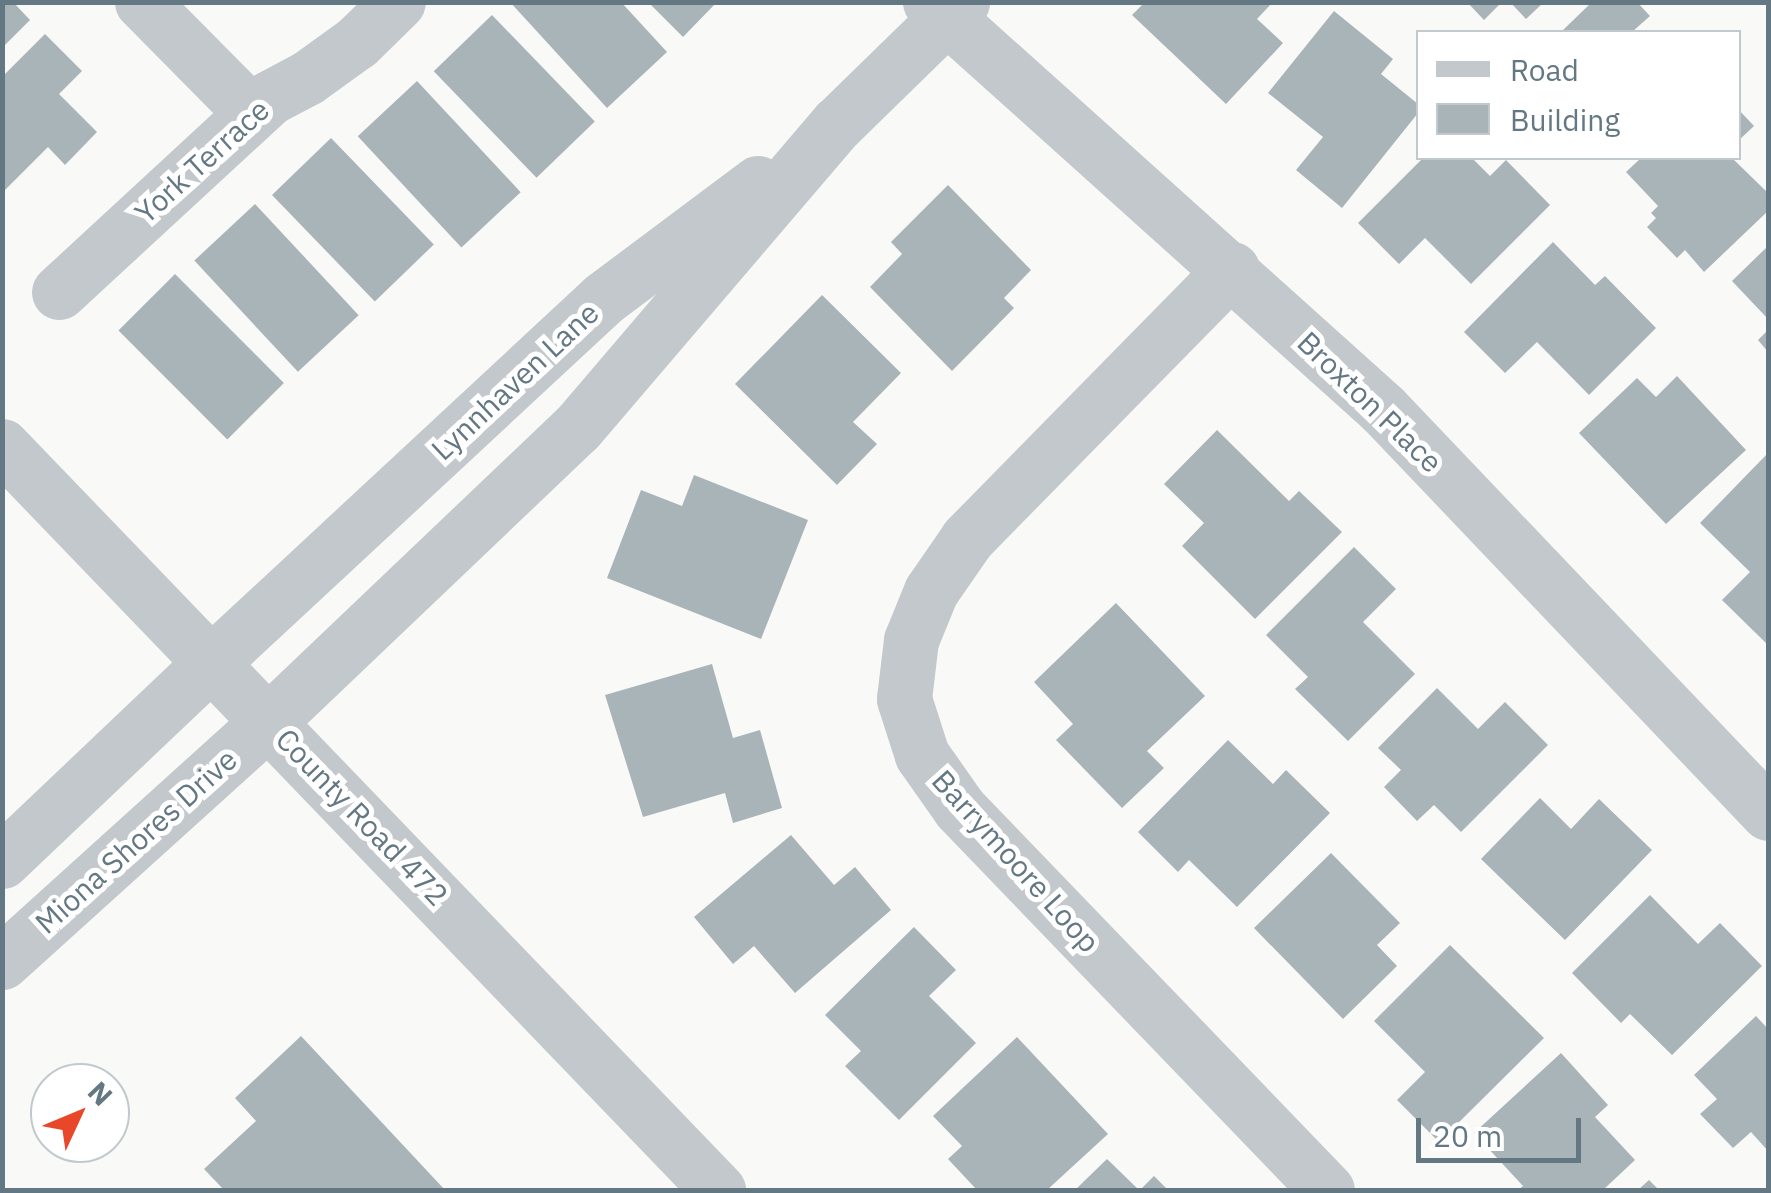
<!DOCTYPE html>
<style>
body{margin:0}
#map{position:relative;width:1771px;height:1193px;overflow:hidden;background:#f9f9f7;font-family:"IBM Plex Sans",sans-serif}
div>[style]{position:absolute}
.building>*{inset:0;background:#a9b4b9;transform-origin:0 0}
.minor>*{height:55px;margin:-27.5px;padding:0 27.5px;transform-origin:27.5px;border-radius:27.5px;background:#c2c8cb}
.tertiary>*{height:55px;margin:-27.5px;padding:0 27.5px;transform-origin:27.5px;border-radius:27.5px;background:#c2c8cb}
span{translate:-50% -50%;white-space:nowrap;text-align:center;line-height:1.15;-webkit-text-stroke:10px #fff;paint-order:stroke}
.street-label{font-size:30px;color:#647883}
.frame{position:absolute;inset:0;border:5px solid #647883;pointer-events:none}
.legend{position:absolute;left:1416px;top:30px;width:325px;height:130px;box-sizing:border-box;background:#fff;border:2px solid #c1c9cd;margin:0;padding:12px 18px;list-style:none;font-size:30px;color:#647883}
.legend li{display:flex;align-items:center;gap:20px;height:50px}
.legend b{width:50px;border:2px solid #c1c9cd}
.north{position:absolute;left:30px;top:1063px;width:100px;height:100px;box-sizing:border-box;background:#fff;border:2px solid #c1c9cd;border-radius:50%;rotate:46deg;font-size:28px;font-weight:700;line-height:40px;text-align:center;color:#647883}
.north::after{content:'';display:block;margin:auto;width:35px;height:45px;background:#e84729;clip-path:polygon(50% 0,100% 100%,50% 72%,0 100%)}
.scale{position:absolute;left:1416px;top:1118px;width:165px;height:45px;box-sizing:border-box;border:5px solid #647883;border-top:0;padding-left:12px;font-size:30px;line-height:35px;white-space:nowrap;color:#647883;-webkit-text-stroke:8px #fff;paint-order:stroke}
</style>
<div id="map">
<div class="building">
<i style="clip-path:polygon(2px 2px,13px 2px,30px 20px,2px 48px)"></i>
<i style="clip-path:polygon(510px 2px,621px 2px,667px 52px,607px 108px)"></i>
<i style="clip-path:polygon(648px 2px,717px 2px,683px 37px)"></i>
<i style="clip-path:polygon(1145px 2px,1273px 2px,1257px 19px,1283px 43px,1226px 104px,1132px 15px)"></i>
<i style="clip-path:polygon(1467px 2px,1502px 2px,1484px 20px)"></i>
<i style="clip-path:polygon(1510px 2px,1544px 2px,1526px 19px)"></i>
<i style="clip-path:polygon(1592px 2px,1637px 2px,1650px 16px,1632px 32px,1561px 32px)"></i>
<i style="clip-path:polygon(1334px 11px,1393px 59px,1381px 74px,1418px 104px,1418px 113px,1342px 208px,1296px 170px,1323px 137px,1268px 93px)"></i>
<i style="left:492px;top:15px;width:148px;height:81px;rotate:46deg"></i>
<i style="clip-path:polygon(45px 34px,82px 71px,59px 94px,97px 132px,65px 165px,48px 147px,2px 193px,2px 77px)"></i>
<i style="left:417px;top:81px;width:152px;height:81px;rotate:47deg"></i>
<i style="clip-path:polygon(1738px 109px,1754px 126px,1738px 141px)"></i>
<i style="left:331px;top:138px;width:148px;height:82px;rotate:46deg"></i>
<i style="clip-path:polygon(1423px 158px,1472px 158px,1490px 176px,1506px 160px,1550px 205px,1471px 284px,1425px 238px,1399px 264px,1358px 223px)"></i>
<i style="clip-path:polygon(1641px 158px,1732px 158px,1768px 193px,1768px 211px,1704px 272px,1685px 250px,1677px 258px,1647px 227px,1656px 218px,1651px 213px,1658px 206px,1626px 172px)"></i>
<i style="clip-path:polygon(948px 185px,1031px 270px,1004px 298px,1014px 308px,952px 371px,870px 287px,902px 254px,891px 242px)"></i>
<i style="left:255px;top:204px;width:152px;height:83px;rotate:47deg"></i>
<i style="clip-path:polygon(1553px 242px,1595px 285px,1605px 276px,1656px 328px,1589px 395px,1537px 342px,1505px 373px,1464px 332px)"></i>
<i style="clip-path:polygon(1768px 246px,1768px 319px,1732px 281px)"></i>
<i style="left:175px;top:274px;width:154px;height:80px;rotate:45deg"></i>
<i style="clip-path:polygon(822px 295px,901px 373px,853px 422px,877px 444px,837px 485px,735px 384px)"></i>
<i style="clip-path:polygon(1768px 330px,1768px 352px,1758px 340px)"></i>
<i style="clip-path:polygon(1677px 376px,1746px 450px,1666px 524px,1579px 433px,1637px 378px,1656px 397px)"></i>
<i style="clip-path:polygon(1217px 430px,1289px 501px,1299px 491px,1342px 532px,1255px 619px,1182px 546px,1204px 523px,1164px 484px)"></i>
<i style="clip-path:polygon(1768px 453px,1768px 645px,1722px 600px,1750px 572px,1700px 523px)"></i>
<i style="clip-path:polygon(694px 475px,808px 520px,761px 639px,607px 578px,641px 490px,682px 506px)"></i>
<i style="clip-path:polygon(1354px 547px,1396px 589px,1363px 622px,1415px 674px,1348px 741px,1295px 689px,1308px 677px,1266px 635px)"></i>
<i style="clip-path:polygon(1116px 603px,1205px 696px,1147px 751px,1164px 768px,1122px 808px,1056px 740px,1073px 724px,1034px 682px)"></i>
<i style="clip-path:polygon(712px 664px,733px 738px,760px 730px,782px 808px,733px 823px,725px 793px,643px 817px,605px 695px)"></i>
<i style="clip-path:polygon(1437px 688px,1478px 729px,1505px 702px,1548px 745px,1461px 832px,1434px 805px,1417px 821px,1384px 787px,1401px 770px,1378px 748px)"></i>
<i style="clip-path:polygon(1228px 740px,1273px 784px,1286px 770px,1330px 813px,1237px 907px,1189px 860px,1178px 872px,1138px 832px)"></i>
<i style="clip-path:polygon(1540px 798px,1571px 829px,1599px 799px,1652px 850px,1565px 940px,1481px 859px)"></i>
<i style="clip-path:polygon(791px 835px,834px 885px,855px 867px,891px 910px,795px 993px,754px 946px,733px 964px,694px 917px)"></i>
<i style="clip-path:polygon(1331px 853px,1400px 923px,1377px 945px,1397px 966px,1343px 1019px,1254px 928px)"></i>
<i style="clip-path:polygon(1650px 895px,1698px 944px,1720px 923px,1762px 966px,1672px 1055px,1630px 1014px,1621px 1023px,1572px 973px)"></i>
<i style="clip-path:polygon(914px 927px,956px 970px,929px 996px,976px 1043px,899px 1120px,845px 1066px,861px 1051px,825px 1015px)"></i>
<i style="clip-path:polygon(1450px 945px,1544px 1038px,1439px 1142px,1397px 1100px,1425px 1072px,1374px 1021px)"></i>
<i style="clip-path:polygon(1756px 1016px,1768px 1029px,1768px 1151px,1751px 1132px,1733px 1148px,1700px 1114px,1717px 1099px,1694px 1075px)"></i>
<i style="clip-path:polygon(301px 1036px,445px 1190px,224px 1190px,204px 1169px,256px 1121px,235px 1098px)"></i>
<i style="clip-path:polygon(1017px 1037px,1108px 1134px,1047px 1190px,977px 1190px,948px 1159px,962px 1146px,933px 1116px)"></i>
<i style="clip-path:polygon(1561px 1053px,1608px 1105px,1595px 1117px,1635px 1160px,1603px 1190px,1518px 1190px,1523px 1186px,1474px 1133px)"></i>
<i style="clip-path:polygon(1107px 1159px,1139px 1190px,1075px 1190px)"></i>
<i style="clip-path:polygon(1154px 1176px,1168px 1190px,1140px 1190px)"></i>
<i style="clip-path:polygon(1649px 1180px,1659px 1190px,1638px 1190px)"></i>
</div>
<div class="minor">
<i style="left:142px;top:2px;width:156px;rotate:45.3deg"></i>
<i style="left:930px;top:2px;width:609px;rotate:41.94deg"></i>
<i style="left:1383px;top:409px;width:558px;rotate:46.38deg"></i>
<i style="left:1232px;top:269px;width:378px;rotate:134.5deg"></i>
<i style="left:967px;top:539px;width:63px;rotate:124.7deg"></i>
<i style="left:931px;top:591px;width:53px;rotate:112.2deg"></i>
<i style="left:911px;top:640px;width:59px;rotate:96.8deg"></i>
<i style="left:904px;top:699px;width:59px;rotate:72.2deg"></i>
<i style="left:922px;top:755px;width:66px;rotate:54.9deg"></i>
<i style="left:960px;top:809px;width:529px;rotate:46.07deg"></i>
<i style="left:59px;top:292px;width:286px;rotate:-42.7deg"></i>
<i style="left:269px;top:98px;width:43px;rotate:-27.8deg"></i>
<i style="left:307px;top:78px;width:62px;rotate:-35.8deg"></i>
<i style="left:357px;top:42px;width:57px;rotate:-44.3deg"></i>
<i style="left:2px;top:861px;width:289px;rotate:-43.5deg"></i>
<i style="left:2px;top:962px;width:360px;rotate:-42.1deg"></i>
</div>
<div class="tertiary">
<i style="left:2px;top:446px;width:1033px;rotate:46.1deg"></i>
<i style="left:212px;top:662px;width:535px;rotate:-42.88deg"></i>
<i style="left:604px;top:298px;width:192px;rotate:-36.8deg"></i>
<i style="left:269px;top:721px;width:425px;rotate:-43.6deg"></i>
<i style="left:577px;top:428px;width:400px;rotate:-49.5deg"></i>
<i style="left:837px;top:124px;width:175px;rotate:-44.3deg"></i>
</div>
<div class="street-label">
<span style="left:202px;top:161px;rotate:-42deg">York Terrace</span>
<span style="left:515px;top:381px;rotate:-43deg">Lynnhaven Lane</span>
<span style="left:1370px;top:402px;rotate:44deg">Broxton Place</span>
<span style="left:362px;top:817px;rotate:46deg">County Road 472</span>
<span style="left:136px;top:841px;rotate:-42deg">Miona Shores Drive</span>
<span style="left:1016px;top:861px;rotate:48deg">Barrymoore Loop</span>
</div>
<div class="frame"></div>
<ul class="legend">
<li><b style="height:12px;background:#c2c8cb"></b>Road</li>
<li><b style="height:28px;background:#a9b4b9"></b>Building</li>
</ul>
<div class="north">N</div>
<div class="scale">20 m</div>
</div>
